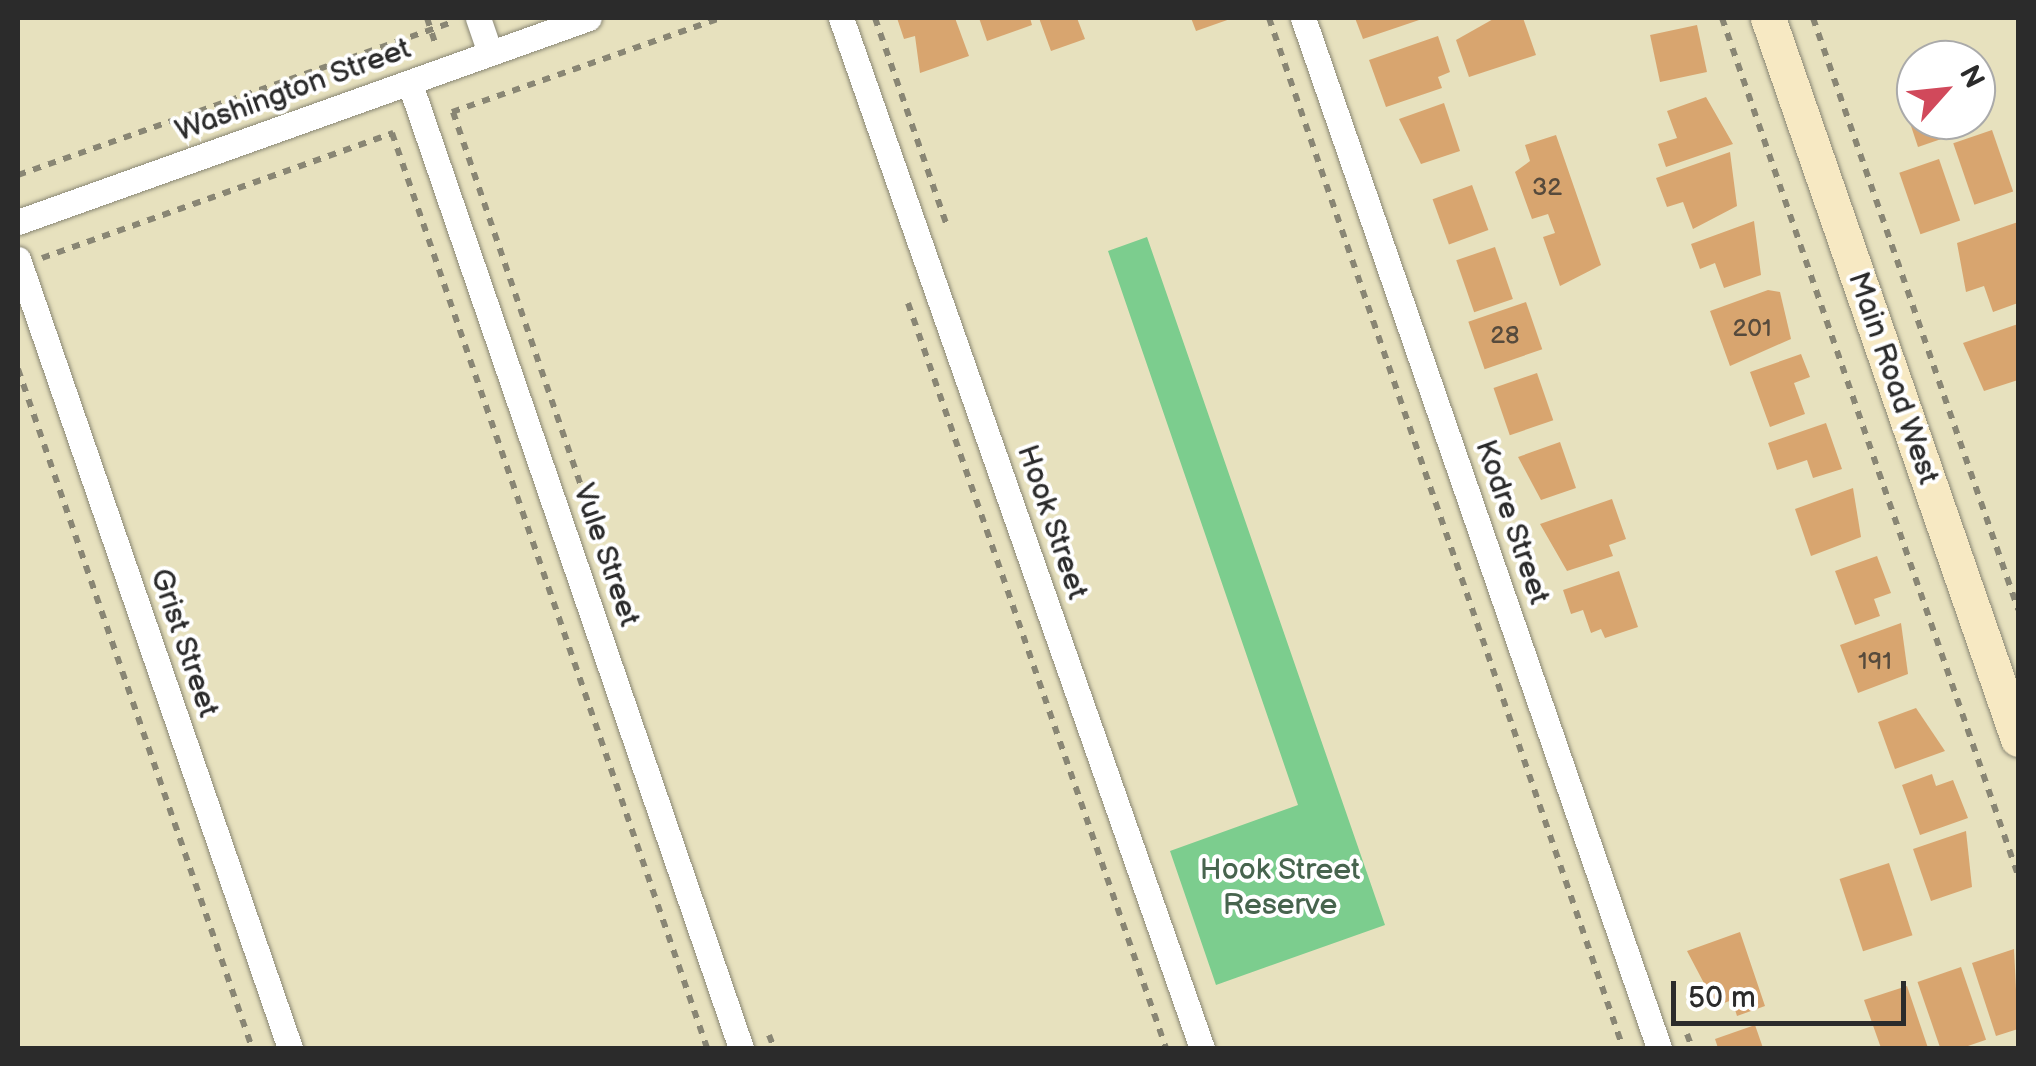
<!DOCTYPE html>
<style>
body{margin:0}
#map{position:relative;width:2036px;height:1066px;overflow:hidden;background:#e7e1be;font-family:"Balsamiq Sans",sans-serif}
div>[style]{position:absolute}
.green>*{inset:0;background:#7ccd8e}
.building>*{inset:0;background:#d8a56f;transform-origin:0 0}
.path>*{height:6px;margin-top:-3px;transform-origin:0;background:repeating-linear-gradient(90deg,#898674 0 8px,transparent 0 16px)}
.roads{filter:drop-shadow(0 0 2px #898674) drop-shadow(0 0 2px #898674)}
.minor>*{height:25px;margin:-12.5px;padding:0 12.5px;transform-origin:12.5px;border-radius:12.5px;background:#fff}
.secondary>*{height:35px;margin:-17.5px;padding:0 17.5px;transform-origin:17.5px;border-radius:17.5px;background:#f7e9c3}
span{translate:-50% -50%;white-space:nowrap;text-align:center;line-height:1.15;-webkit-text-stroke:8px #fff;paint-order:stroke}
.number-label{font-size:25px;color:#564a3c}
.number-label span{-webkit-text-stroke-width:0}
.street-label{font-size:30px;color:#2b2b2b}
.park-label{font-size:30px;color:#47644e}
.frame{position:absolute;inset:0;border:20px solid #2b2b2b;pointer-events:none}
.north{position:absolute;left:1896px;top:40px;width:100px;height:100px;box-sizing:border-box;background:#fff;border:2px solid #aaa;border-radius:50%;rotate:63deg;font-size:28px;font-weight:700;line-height:40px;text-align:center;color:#2b2b2b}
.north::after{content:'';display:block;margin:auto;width:35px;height:45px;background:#d1495b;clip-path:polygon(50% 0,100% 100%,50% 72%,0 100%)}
.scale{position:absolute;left:1671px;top:981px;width:235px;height:45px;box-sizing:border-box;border:5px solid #2b2b2b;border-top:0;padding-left:12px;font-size:30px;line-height:35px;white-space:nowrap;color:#2b2b2b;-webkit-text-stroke:8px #fff;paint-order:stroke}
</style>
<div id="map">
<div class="green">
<i style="clip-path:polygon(1147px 237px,1385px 925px,1216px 985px,1170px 851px,1298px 805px,1108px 251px)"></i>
</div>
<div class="building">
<i style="clip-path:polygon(897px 18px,955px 18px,969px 56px,920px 73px,915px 36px,904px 39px)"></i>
<i style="clip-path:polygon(979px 18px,1030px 18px,1032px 25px,987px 41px)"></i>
<i style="clip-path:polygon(1039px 18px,1077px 18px,1085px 39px,1051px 51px)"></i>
<i style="clip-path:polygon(1191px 18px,1233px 18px,1196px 31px)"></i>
<i style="clip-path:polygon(1355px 18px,1425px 18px,1363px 39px)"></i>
<i style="clip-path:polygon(1495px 18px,1523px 18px,1536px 55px,1469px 77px,1456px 40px)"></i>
<i style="left:1697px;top:25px;width:48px;height:48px;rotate:78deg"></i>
<i style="clip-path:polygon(1438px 36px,1450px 72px,1438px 77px,1442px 88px,1386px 107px,1369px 60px)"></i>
<i style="clip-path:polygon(1706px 97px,1733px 144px,1666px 167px,1658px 144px,1677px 138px,1667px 111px)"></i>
<i style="clip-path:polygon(1444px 103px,1460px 151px,1421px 164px,1399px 119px)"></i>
<i style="clip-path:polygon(1909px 120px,1977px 120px,1979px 126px,1918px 147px)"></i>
<i style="left:1992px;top:130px;width:65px;height:41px;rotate:71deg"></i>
<i style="clip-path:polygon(1556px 135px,1601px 265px,1560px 286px,1543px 237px,1555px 233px,1548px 214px,1532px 219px,1515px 172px,1530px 161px,1525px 145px)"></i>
<i style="clip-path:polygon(1730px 152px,1737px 206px,1693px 229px,1683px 202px,1667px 207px,1656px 178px)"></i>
<i style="left:1939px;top:159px;width:65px;height:42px;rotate:71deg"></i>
<i style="left:1472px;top:185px;width:48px;height:42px;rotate:70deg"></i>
<i style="clip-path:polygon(1754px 221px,1761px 275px,1724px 288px,1715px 263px,1700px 269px,1691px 244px)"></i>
<i style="clip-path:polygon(2018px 222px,2018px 303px,1993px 312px,1984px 286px,1966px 292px,1957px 243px)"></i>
<i style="left:1495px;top:247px;width:55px;height:41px;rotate:71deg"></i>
<i style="clip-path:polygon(1768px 290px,1780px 292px,1791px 339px,1730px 366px,1710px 311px)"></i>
<i style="left:1526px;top:302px;width:50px;height:61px;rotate:71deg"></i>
<i style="clip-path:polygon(2018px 324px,2018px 380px,1984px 391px,1963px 343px)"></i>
<i style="clip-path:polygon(1801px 354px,1810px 377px,1794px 383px,1805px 414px,1770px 427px,1750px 372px)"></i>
<i style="left:1537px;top:373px;width:50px;height:46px;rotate:71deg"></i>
<i style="clip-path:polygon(1826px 423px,1842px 469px,1813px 478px,1807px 460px,1777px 470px,1768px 443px)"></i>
<i style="clip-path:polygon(1560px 442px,1576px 488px,1541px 500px,1518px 457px)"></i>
<i style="clip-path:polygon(1853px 488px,1861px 537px,1811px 556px,1795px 509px)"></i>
<i style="clip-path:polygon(1612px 499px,1626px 539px,1609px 545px,1613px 556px,1567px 571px,1540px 524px)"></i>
<i style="clip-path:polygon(1877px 556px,1891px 593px,1874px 599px,1880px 616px,1855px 625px,1835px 571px)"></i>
<i style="clip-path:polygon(1619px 571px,1638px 627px,1605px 638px,1601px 629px,1591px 633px,1583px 610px,1571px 614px,1563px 590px)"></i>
<i style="clip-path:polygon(1901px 623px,1908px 674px,1858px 693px,1840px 645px)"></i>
<i style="clip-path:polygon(1916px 708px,1945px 751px,1895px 769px,1878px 722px)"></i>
<i style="clip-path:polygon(1932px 774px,1936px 786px,1953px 780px,1968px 818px,1920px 835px,1902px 785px)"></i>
<i style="clip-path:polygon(1966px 831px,1972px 887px,1931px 901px,1913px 849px)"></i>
<i style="left:1889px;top:863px;width:76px;height:52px;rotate:72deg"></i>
<i style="clip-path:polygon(1740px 932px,1765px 1006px,1737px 1016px,1732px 1000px,1716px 1006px,1687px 951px)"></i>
<i style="clip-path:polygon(2014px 949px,2018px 1029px,1996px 1036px,1972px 963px)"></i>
<i style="left:1961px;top:967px;width:77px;height:46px;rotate:71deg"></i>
<i style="clip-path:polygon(1907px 986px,1928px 1048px,1881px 1048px,1864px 1000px)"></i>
<i style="clip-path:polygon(1755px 1025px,1763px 1048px,1718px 1048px,1715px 1039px)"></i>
</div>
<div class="path">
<i style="left:427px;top:18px;width:28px;rotate:72deg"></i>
<i style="left:875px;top:18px;width:223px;rotate:70.9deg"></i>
<i style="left:1269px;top:18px;width:1089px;rotate:71.03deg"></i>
<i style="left:1722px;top:18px;width:907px;rotate:70.95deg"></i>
<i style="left:1813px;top:18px;width:626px;rotate:70.87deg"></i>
<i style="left:452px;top:112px;width:284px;rotate:-19.3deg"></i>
<i style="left:453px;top:112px;width:433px;rotate:71.1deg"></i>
<i style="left:392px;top:133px;width:968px;rotate:71deg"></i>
<i style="left:18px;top:175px;width:463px;rotate:-19.4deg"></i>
<i style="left:42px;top:258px;width:373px;rotate:-19.6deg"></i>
<i style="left:908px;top:303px;width:788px;rotate:70.9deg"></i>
<i style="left:18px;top:369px;width:718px;rotate:70.98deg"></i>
<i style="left:1687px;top:1034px;width:15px;rotate:70deg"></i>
<i style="left:769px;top:1035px;width:14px;rotate:69deg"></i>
</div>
<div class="roads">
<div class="minor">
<i style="left:478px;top:18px;width:36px;rotate:71deg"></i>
<i style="left:841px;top:18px;width:1091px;rotate:70.69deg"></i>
<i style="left:1303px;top:18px;width:1090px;rotate:70.93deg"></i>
<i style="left:410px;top:84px;width:1019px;rotate:71.05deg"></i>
<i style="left:18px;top:222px;width:606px;rotate:-19.66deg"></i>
<i style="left:18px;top:259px;width:835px;rotate:70.98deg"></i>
</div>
<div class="secondary">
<i style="left:1768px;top:18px;width:763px;rotate:70.88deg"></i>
</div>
</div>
<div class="number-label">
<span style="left:1547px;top:188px">32</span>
<span style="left:1752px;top:329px">201</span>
<span style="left:1505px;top:336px">28</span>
<span style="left:1875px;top:662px">191</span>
</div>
<div class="street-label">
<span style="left:293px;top:90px;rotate:-20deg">Washington Street</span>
<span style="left:1893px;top:378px;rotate:71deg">Main Road West</span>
<span style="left:1052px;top:522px;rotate:71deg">Hook Street</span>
<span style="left:1512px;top:522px;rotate:71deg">Kodre Street</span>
<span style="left:606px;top:555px;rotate:71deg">Vule Street</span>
<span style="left:184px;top:643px;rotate:71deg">Grist Street</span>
</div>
<div class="park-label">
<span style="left:1280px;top:887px">Hook Street<br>Reserve</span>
</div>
<div class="frame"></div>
<div class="north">N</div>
<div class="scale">50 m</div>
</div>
